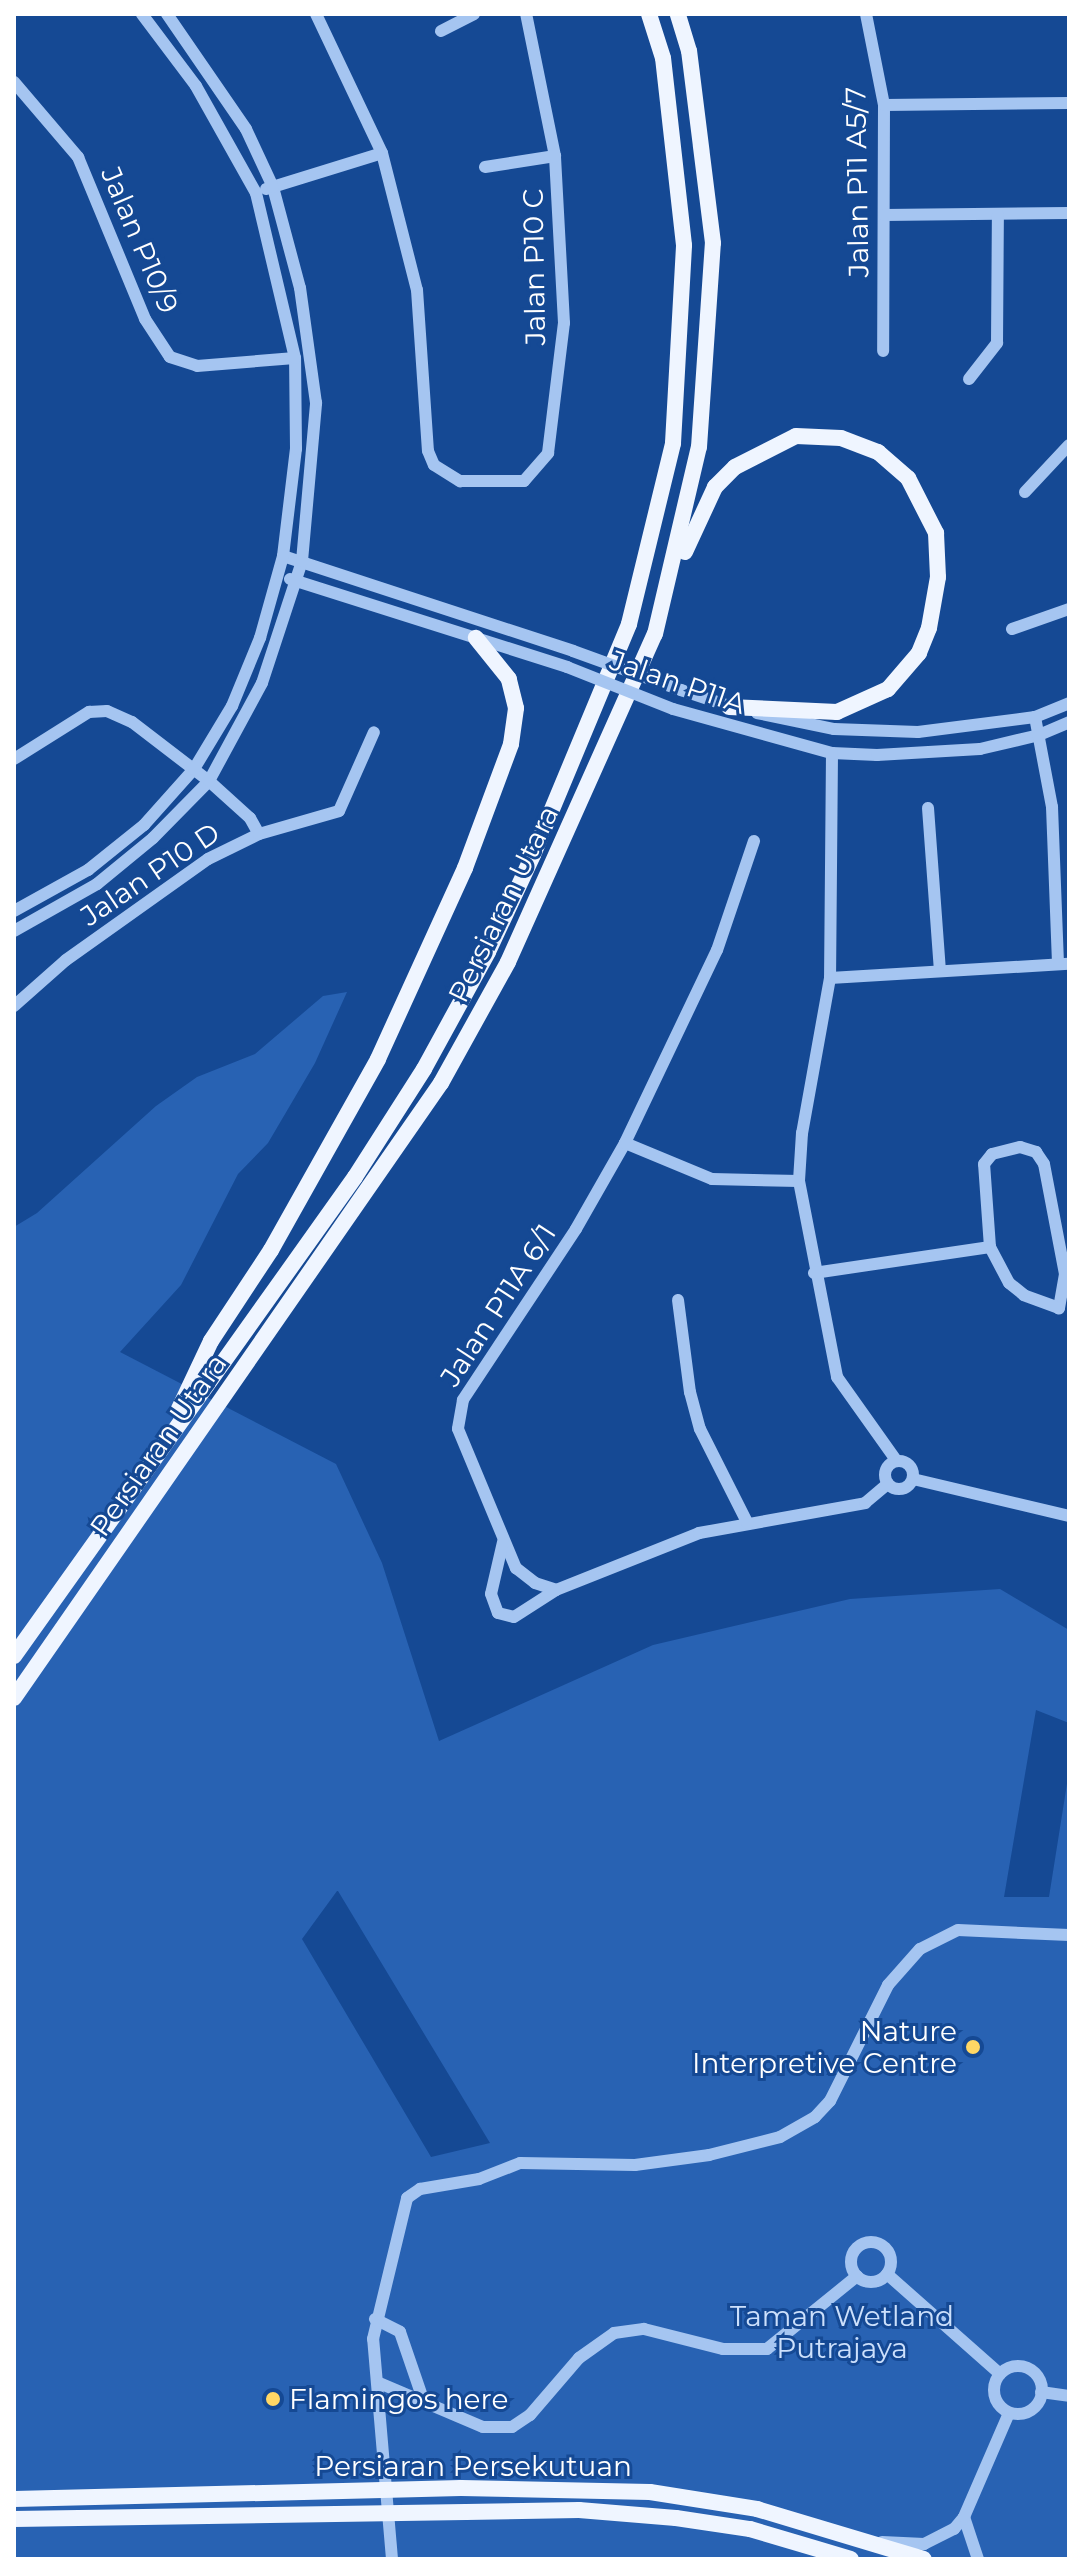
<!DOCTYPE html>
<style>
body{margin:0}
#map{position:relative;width:1083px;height:2573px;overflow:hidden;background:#154994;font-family:Montserrat,sans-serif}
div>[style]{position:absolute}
.green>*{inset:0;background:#2862b3}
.minor>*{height:12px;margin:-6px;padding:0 6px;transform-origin:6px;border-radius:6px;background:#a5c5f1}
.minor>.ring{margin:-6px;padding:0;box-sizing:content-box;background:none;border:12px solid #a5c5f1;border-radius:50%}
.major>*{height:16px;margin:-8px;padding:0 8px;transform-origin:8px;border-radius:8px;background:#eff5ff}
.minor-bridge>*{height:12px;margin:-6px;padding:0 6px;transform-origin:6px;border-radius:6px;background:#a5c5f1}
.major-bridge>*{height:16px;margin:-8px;padding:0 8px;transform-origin:8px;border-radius:8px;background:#eff5ff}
.dots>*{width:22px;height:22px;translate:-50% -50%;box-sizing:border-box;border:4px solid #154994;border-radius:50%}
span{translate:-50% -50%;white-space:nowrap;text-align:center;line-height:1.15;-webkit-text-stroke:6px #154994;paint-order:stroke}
.street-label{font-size:28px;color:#fff}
.poi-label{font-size:28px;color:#fff}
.right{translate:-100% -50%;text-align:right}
.left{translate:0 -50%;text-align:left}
.park-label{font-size:28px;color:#cce0fc}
.frame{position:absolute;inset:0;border:16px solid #fff;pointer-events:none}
</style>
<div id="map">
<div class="green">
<i style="clip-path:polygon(evenodd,347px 992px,315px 1063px,268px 1143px,238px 1174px,181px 1285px,120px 1352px,336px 1464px,382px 1563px,439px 1741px,653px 1645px,850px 1599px,1000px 1589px,1069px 1630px,1069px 1723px,1036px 1710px,1004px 1897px,1049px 1897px,1069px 1771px,1069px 2559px,14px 2559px,14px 1227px,37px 1213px,156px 1106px,197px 1077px,255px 1054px,323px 996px,347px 992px,337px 1891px,338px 1891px,490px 2143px,431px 2157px,302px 1939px,337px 1891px)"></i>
</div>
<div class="minor">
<i style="left:316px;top:14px;width:154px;rotate:64.6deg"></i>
<i style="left:382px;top:153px;width:141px;rotate:75.7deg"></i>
<i style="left:417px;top:290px;width:161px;rotate:86.1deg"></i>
<i style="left:428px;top:451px;width:15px;rotate:67deg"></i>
<i style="left:434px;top:465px;width:31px;rotate:32deg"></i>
<i style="left:460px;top:481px;width:64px"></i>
<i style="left:524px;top:481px;width:37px;rotate:-49deg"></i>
<i style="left:548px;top:453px;width:131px;rotate:-83deg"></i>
<i style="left:564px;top:323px;width:167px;rotate:-93.1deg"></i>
<i style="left:555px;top:156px;width:145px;rotate:-101.5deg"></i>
<i style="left:866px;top:14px;width:93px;rotate:78.8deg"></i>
<i style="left:884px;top:105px;width:246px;rotate:90.2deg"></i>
<i style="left:441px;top:31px;width:37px;rotate:-27deg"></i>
<i style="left:14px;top:82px;width:99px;rotate:49.5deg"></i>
<i style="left:78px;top:157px;width:175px;rotate:67.5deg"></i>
<i style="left:145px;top:319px;width:45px;rotate:56.7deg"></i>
<i style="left:170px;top:357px;width:28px;rotate:18deg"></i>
<i style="left:197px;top:366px;width:98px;rotate:-4.7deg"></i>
<i style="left:884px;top:105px;width:185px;rotate:-0.6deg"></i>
<i style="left:485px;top:167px;width:71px;rotate:-8.9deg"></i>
<i style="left:266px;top:189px;width:121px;rotate:-17.2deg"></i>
<i style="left:884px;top:215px;width:185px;rotate:-0.6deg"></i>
<i style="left:969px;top:379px;width:46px;rotate:-52.1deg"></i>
<i style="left:997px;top:343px;width:128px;rotate:-89.6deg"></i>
<i style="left:1025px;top:492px;width:64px;rotate:-46.9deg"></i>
<i style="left:283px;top:556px;width:305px;rotate:18.1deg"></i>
<i style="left:290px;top:579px;width:291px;rotate:17.6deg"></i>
<i style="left:1012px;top:629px;width:60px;rotate:-19.3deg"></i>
<i style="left:681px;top:690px;width:57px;rotate:18.4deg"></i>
<i style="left:673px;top:709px;width:165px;rotate:15.5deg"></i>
<i style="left:832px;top:753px;width:45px;rotate:2.5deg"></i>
<i style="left:877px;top:755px;width:103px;rotate:-3.3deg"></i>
<i style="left:980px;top:749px;width:61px;rotate:-13.3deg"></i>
<i style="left:1039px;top:735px;width:33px;rotate:-23deg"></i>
<i style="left:757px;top:713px;width:79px;rotate:11.7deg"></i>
<i style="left:834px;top:729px;width:84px;rotate:2deg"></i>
<i style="left:918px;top:732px;width:118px;rotate:-7.3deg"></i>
<i style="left:1035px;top:717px;width:37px;rotate:-22deg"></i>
<i style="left:1035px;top:717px;width:92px;rotate:79.3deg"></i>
<i style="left:1052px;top:807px;width:157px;rotate:87.8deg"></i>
<i style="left:832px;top:753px;width:225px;rotate:90.5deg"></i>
<i style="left:830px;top:978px;width:158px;rotate:100.2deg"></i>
<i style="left:802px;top:1133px;width:48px;rotate:93.6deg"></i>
<i style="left:799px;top:1181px;width:200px;rotate:79deg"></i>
<i style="left:837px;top:1377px;width:102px;rotate:54.6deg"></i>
<i style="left:14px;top:759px;width:89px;rotate:-32.1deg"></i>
<i style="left:89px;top:712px;width:18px;rotate:-3deg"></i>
<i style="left:107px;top:711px;width:27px;rotate:24deg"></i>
<i style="left:132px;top:722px;width:97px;rotate:37.5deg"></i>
<i style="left:209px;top:781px;width:55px;rotate:42.1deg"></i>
<i style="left:250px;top:818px;width:18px;rotate:61deg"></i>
<i style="left:928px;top:808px;width:163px;rotate:85.8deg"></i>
<i style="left:754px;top:841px;width:115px;rotate:108.7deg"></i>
<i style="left:717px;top:950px;width:214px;rotate:115.5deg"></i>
<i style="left:625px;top:1143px;width:99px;rotate:119.7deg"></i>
<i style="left:576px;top:1229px;width:205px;rotate:123.5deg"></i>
<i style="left:463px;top:1400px;width:29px;rotate:100deg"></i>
<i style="left:458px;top:1429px;width:151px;rotate:67.4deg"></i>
<i style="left:516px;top:1568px;width:24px;rotate:38deg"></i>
<i style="left:535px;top:1583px;width:22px;rotate:18deg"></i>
<i style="left:556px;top:1590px;width:154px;rotate:-21.7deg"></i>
<i style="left:699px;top:1533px;width:169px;rotate:-10.2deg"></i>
<i style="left:865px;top:1503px;width:30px;rotate:-40deg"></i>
<i style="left:14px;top:911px;width:85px;rotate:-29deg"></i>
<i style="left:88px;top:870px;width:72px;rotate:-38.8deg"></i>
<i style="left:144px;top:825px;width:75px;rotate:-48.2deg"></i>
<i style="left:194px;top:769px;width:74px;rotate:-58.9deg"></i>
<i style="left:232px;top:706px;width:74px;rotate:-67.6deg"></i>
<i style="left:260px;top:638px;width:85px;rotate:-74.3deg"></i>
<i style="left:283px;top:556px;width:108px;rotate:-83.1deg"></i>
<i style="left:296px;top:449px;width:91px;rotate:-90.6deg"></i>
<i style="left:295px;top:358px;width:170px;rotate:-103.3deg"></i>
<i style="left:256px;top:193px;width:123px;rotate:-119.3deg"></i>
<i style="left:196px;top:86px;width:90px;rotate:-126.9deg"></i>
<i style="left:14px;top:931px;width:95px;rotate:-29.5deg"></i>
<i style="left:97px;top:884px;width:72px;rotate:-39.4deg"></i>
<i style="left:153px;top:838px;width:80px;rotate:-45.5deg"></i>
<i style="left:209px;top:781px;width:111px;rotate:-61.6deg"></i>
<i style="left:262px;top:683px;width:128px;rotate:-71.8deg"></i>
<i style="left:302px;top:561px;width:159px;rotate:-84.9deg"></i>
<i style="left:316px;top:403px;width:116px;rotate:-97.9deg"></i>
<i style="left:300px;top:288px;width:105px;rotate:-105deg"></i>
<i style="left:273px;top:187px;width:64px;rotate:-115deg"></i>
<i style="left:246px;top:129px;width:140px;rotate:-124.5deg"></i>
<i style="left:830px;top:978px;width:239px;rotate:-3.4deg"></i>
<i style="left:14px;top:1006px;width:69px;rotate:-41.5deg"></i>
<i style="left:66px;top:960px;width:174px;rotate:-35.4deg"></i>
<i style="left:208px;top:859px;width:57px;rotate:-26.1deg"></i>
<i style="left:259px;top:834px;width:83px;rotate:-16deg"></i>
<i style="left:339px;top:811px;width:86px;rotate:-66.1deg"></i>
<i style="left:625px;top:1143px;width:94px;rotate:22.5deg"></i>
<i style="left:712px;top:1179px;width:87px;rotate:1.3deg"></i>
<i style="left:1020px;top:1147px;width:17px;rotate:17deg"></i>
<i style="left:1036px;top:1152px;width:14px;rotate:56deg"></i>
<i style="left:1044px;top:1164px;width:112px;rotate:79.2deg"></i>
<i style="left:1065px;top:1274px;width:35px;rotate:100deg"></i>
<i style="left:1059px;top:1308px;width:37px;rotate:-160deg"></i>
<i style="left:1024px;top:1295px;width:19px;rotate:-141deg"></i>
<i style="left:1009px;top:1283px;width:41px;rotate:-117.8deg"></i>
<i style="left:990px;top:1247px;width:83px;rotate:-94.1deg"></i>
<i style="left:984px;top:1164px;width:13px;rotate:-51deg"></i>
<i style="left:992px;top:1154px;width:29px;rotate:-14deg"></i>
<i style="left:814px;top:1273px;width:178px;rotate:-8.4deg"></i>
<i style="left:678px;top:1300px;width:93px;rotate:82.6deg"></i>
<i style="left:690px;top:1392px;width:38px;rotate:75deg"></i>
<i style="left:700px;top:1429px;width:106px;rotate:63.2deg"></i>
<i class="ring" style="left:885px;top:1461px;width:16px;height:16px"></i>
<i style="left:913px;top:1479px;width:160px;rotate:13.3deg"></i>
<i style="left:503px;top:1542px;width:53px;rotate:103deg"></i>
<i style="left:491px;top:1594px;width:20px;rotate:70deg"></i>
<i style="left:498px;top:1613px;width:16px;rotate:14deg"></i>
<i style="left:514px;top:1617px;width:50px;rotate:-32.7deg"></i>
<i class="ring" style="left:851px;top:2242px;width:28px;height:28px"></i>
<i style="left:887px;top:2274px;width:151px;rotate:41.5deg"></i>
<i style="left:375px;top:2319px;width:28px;rotate:27deg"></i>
<i style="left:400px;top:2332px;width:74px;rotate:71.1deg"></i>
<i class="ring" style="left:994px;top:2366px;width:36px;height:36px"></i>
<i style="left:377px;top:2382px;width:115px;rotate:23deg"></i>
<i style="left:483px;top:2427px;width:29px"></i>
<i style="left:512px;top:2427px;width:22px;rotate:-34deg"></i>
<i style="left:530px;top:2415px;width:75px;rotate:-49.3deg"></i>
<i style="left:579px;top:2358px;width:43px;rotate:-35.5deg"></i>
<i style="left:614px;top:2333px;width:30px;rotate:-8deg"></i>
<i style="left:644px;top:2329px;width:81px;rotate:14.2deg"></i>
<i style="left:723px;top:2349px;width:44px"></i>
<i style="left:767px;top:2349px;width:116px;rotate:-39deg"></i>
<i style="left:1041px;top:2392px;width:28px;rotate:8deg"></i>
<i style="left:964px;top:2517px;width:44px;rotate:71.6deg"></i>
<i style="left:882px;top:2542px;width:42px;rotate:2.7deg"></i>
<i style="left:924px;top:2544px;width:34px;rotate:-27deg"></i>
<i style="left:954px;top:2529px;width:16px;rotate:-50deg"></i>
<i style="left:964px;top:2517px;width:113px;rotate:-66.6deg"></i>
<i style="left:392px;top:2559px;width:221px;rotate:-94.9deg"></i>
<i style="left:373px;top:2339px;width:145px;rotate:-76.4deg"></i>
<i style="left:407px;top:2198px;width:16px;rotate:-35deg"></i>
<i style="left:420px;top:2189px;width:60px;rotate:-9.6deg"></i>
<i style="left:479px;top:2179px;width:44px;rotate:-21.3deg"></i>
<i style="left:520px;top:2163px;width:115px;rotate:1deg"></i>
<i style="left:635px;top:2165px;width:75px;rotate:-7.7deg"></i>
<i style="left:709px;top:2155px;width:73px;rotate:-14.2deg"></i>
<i style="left:780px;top:2137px;width:40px;rotate:-29.7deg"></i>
<i style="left:815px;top:2117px;width:22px;rotate:-47deg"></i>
<i style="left:830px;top:2101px;width:130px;rotate:-63.4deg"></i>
<i style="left:888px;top:1985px;width:48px;rotate:-48.4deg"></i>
<i style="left:920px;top:1949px;width:42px;rotate:-26.6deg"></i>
<i style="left:958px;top:1930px;width:111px;rotate:2.6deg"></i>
</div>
<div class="major">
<i style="left:685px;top:552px;width:72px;rotate:-65.2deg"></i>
<i style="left:715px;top:487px;width:28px;rotate:-45deg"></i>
<i style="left:735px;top:467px;width:68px;rotate:-26.9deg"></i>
<i style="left:796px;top:436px;width:45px;rotate:2.5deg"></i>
<i style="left:841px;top:438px;width:40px;rotate:21deg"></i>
<i style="left:878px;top:452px;width:40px;rotate:41deg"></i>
<i style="left:908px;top:478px;width:62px;rotate:63deg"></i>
<i style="left:936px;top:533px;width:44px;rotate:87.4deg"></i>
<i style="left:938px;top:577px;width:52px;rotate:100deg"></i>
<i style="left:929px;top:628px;width:27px;rotate:112deg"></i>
<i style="left:919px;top:653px;width:48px;rotate:130.7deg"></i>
<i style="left:888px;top:689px;width:56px;rotate:155.7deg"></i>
<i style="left:837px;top:712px;width:108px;rotate:-177.3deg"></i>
<i style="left:178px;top:1411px;width:77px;rotate:-64.8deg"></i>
<i style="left:211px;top:1341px;width:109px;rotate:-56.6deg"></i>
<i style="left:271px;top:1250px;width:219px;rotate:-60.7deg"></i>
<i style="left:378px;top:1059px;width:210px;rotate:-65.5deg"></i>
<i style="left:465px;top:868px;width:132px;rotate:-69.6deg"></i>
<i style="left:511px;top:744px;width:36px;rotate:-82deg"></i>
<i style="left:516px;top:708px;width:30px;rotate:-104deg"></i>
<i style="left:509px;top:679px;width:53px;rotate:-128.8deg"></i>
<i style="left:14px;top:1656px;width:588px;rotate:-54.55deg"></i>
<i style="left:355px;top:1177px;width:128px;rotate:-57.4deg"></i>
<i style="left:424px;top:1069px;width:133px;rotate:-61.3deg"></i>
<i style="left:488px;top:952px;width:107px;rotate:-65.1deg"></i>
<i style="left:533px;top:855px;width:250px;rotate:-67.4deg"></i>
<i style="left:629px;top:624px;width:186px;rotate:-76.3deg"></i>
<i style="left:673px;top:443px;width:198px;rotate:-86.8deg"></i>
<i style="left:684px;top:245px;width:188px;rotate:-96.4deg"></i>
<i style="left:663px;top:58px;width:46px;rotate:-107.7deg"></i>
<i style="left:14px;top:1698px;width:749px;rotate:-55.23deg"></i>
<i style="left:441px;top:1083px;width:138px;rotate:-61deg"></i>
<i style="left:508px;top:962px;width:359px;rotate:-65.9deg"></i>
<i style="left:655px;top:634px;width:192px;rotate:-76.8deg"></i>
<i style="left:699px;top:447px;width:204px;rotate:-86.1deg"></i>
<i style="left:713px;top:243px;width:193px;rotate:-97.1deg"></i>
<i style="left:689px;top:51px;width:39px;rotate:-107deg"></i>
<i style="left:461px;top:2488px;width:189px;rotate:1.2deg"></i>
<i style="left:650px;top:2492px;width:108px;rotate:9deg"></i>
<i style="left:757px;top:2509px;width:174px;rotate:16.7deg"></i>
<i style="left:466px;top:2512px;width:113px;rotate:-1deg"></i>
<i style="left:579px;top:2510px;width:97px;rotate:4.7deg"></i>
<i style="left:676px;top:2518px;width:75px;rotate:8.5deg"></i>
<i style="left:750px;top:2529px;width:105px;rotate:16.5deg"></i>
</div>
<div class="minor-bridge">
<i style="left:573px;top:651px;width:115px;rotate:19.9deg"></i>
<i style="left:567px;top:667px;width:114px;rotate:21.6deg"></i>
</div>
<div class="major-bridge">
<i style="left:14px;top:2499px;width:447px;rotate:-1.4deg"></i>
<i style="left:14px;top:2519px;width:452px;rotate:-0.9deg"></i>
</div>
<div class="dots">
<i style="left:973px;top:2047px;background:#ffd765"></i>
<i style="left:273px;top:2399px;background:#ffd765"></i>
</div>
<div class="street-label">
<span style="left:857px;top:182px;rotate:-91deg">Jalan P11 A5/7</span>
<span style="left:140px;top:240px;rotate:67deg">Jalan P10/9</span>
<span style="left:534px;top:267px;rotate:-91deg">Jalan P10 C</span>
<span style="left:678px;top:682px;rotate:19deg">Jalan P11A</span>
<span style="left:150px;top:874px;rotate:-34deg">Jalan P10 D</span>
<span style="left:503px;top:904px;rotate:-64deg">Persiaran Utara</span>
<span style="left:498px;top:1305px;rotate:-57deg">Jalan P11A 6/1</span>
<span style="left:158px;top:1445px;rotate:-55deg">Persiaran Utara</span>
<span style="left:473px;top:2466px">Persiaran Persekutuan</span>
</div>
<div class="poi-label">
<span class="right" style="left:957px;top:2047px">Nature<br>Interpretive Centre</span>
<span class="left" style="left:289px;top:2399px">Flamingos here</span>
</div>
<div class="park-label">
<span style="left:842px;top:2332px">Taman Wetland<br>Putrajaya</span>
</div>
<div class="frame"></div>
</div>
